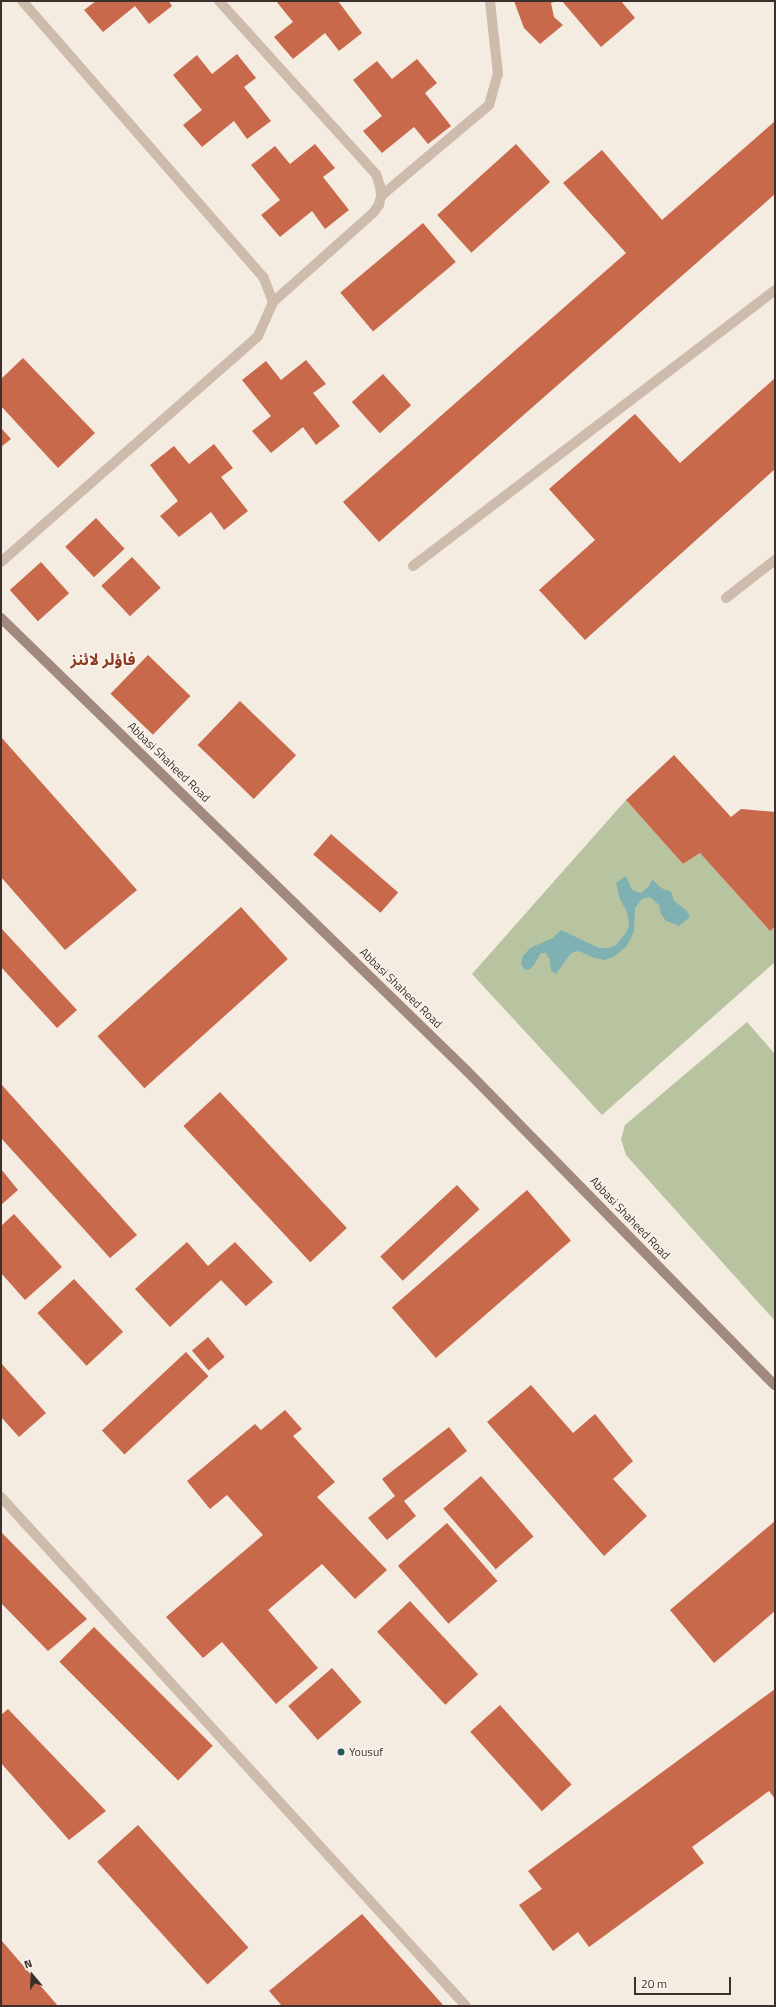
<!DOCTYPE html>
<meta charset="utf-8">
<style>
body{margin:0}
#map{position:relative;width:776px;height:2007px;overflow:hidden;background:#f4ebe1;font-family:"Titillium Web","Noto Sans Arabic",sans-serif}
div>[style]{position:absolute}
.green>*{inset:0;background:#b8c4a0}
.water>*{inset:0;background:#7fb0b2}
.building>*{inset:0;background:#c8694b;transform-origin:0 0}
.lane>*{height:10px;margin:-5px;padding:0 5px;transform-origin:5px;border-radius:5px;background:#cdbbac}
.street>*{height:10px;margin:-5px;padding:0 5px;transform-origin:5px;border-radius:5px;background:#cdbbac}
.secondary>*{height:10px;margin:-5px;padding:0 5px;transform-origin:5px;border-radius:5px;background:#a18a7d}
.dots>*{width:11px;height:11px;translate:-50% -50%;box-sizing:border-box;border:2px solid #fbf5ee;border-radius:50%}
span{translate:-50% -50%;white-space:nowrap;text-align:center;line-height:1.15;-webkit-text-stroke:3px #fbf5ee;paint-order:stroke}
.street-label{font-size:12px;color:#3b302b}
.poi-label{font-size:12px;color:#3b302b}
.left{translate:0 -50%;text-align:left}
.district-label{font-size:16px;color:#8c3b22;font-weight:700}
.frame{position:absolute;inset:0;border:2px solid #3b302b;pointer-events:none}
.north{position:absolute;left:12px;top:1955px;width:40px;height:40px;-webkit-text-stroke:3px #fbf5ee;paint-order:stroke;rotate:341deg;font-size:11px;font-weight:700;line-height:16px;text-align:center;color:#3b302b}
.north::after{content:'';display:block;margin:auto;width:14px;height:18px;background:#3b302b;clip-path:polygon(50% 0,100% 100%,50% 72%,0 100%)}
.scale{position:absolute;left:634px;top:1977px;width:97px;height:18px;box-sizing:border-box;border:2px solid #3b302b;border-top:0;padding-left:5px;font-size:12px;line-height:14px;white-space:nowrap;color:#3b302b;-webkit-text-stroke:3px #fbf5ee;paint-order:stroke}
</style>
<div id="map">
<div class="green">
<i style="clip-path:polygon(626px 800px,683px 864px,700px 853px,769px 930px,775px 926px,775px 962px,602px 1115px,472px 974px)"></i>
<i style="clip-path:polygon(747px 1022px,775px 1054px,775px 1321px,626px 1155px,621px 1139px,625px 1125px)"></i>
</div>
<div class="water">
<i style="clip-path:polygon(626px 876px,632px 890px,641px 893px,649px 886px,652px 879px,661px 888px,671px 892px,674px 901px,686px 910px,690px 917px,679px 926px,666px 921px,661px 914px,659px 905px,650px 897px,642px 899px,635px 908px,634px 932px,626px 947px,613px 957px,605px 960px,594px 958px,579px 951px,571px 953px,556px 974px,551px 971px,550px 960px,546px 953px,541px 953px,534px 965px,530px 969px,525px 970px,521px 964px,523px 956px,530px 948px,553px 938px,561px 930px,599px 948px,609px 948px,615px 946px,625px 934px,629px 926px,627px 912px,620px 899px,616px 883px)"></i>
</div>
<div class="building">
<i style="clip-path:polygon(96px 1px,169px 1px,172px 6px,149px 24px,135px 6px,103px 32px,84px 10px)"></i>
<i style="clip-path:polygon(276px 1px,338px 1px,362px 33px,339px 51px,325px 33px,293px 59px,274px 37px,293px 22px)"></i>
<i style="clip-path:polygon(514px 1px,557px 1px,551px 3px,554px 17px,563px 25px,540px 44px,524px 28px)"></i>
<i style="clip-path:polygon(562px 1px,621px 1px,635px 18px,601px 47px)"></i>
<i style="clip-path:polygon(237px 54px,256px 78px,244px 87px,271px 121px,247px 139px,234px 121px,202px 147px,183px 125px,202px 110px,173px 75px,197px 55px,212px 74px)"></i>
<i style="clip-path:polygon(417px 59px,437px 83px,425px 93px,451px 126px,428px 144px,414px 127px,382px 153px,363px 131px,382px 116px,353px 80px,377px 61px,392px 79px)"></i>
<i style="clip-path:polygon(775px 121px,775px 194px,379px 542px,343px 502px,626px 253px,563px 183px,602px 150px,662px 220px)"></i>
<i style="clip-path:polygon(315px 144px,335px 168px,323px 177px,349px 210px,325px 229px,312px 211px,280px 237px,261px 215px,280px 200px,251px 165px,275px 146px,290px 164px)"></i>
<i style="left:516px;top:144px;width:51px;height:106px;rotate:48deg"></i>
<i style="left:423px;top:223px;width:51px;height:108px;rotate:50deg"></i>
<i style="clip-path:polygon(23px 358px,95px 433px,58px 468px,1px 406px,1px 379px)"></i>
<i style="clip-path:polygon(306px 360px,326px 384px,313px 393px,340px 426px,316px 445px,303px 427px,271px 453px,252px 431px,271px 416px,242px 380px,266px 361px,281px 380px)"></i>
<i style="left:383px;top:374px;width:42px;height:42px;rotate:48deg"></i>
<i style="clip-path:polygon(775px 378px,775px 469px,585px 640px,539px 590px,595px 540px,549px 489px,635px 414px,680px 463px)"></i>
<i style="clip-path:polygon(1px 428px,11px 439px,1px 447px)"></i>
<i style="clip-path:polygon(214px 444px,233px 468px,221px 477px,248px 511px,224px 530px,211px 512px,179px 537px,160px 516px,178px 501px,150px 465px,174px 446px,189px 464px)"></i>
<i style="left:96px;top:518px;width:42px;height:42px;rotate:47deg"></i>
<i style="left:132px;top:557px;width:42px;height:42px;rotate:47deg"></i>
<i style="left:41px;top:562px;width:42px;height:42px;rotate:48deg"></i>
<i style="left:148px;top:655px;width:59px;height:54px;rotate:44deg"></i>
<i style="left:240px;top:701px;width:78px;height:61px;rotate:44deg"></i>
<i style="clip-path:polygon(1px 737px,137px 890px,65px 950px,1px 877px)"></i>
<i style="clip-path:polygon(674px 755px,731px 817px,741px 809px,775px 812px,775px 926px,770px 931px,700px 853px,683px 864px,626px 800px)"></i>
<i style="left:331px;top:834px;width:89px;height:27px;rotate:41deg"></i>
<i style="left:241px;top:907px;width:70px;height:193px;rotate:48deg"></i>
<i style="clip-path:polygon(1px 928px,77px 1010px,57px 1028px,1px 967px)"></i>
<i style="clip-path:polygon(1px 1084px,137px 1235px,110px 1258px,1px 1138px)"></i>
<i style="left:220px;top:1092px;width:186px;height:50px;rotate:47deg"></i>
<i style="clip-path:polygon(1px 1169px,18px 1190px,1px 1205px)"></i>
<i style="left:457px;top:1185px;width:33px;height:105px;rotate:47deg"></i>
<i style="left:527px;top:1190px;width:67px;height:179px;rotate:49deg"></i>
<i style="clip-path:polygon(14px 1214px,62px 1267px,25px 1300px,1px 1273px,1px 1226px)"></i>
<i style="clip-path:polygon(187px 1242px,208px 1266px,235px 1242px,273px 1282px,246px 1306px,221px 1280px,170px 1327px,135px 1289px)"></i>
<i style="left:74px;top:1279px;width:72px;height:50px;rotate:47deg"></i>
<i style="left:208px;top:1337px;width:26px;height:21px;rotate:50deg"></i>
<i style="left:186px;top:1352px;width:33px;height:115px;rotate:47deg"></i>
<i style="clip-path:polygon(1px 1363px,46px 1413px,19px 1437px,1px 1417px)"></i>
<i style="clip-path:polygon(531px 1385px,573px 1433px,595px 1414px,633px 1461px,613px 1479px,647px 1516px,604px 1556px,487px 1422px)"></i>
<i style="clip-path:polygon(285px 1410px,302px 1429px,293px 1436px,335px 1482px,317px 1497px,387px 1570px,355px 1599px,322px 1564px,268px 1610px,318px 1668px,276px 1704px,222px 1642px,203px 1658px,166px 1617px,263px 1535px,227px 1495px,210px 1509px,187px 1481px,255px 1424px,261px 1430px)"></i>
<i style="clip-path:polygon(449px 1427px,467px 1451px,404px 1501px,416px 1516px,387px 1540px,368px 1518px,395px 1496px,382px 1479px)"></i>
<i style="left:481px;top:1476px;width:80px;height:50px;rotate:49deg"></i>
<i style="clip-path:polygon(775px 1521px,775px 1611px,714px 1663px,670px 1610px)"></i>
<i style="left:447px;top:1523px;width:77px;height:65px;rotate:49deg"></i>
<i style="clip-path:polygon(1px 1532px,87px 1619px,48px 1651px,1px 1603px)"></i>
<i style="left:410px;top:1601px;width:100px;height:45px;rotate:47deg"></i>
<i style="left:94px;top:1627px;width:168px;height:49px;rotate:45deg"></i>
<i style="left:332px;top:1668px;width:45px;height:58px;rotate:49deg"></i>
<i style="clip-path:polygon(775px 1689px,775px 1799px,769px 1791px,692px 1847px,704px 1863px,589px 1947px,578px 1932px,553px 1951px,519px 1905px,542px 1889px,528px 1871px)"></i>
<i style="left:500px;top:1705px;width:107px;height:40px;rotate:48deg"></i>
<i style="clip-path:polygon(8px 1709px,106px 1811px,69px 1840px,1px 1763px,1px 1715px)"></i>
<i style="left:138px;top:1825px;width:165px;height:55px;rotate:48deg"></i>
<i style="clip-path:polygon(362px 1914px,444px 2006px,282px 2006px,269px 1991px)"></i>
<i style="clip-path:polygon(1px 1940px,58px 2006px,1px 2006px)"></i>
</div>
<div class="lane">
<i style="left:381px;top:196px;width:141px;rotate:-40.1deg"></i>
<i style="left:489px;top:105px;width:32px;rotate:-74deg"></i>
<i style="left:498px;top:74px;width:73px;rotate:-96.3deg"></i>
<i style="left:413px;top:566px;width:455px;rotate:-37.3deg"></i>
<i style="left:726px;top:598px;width:62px;rotate:-37.8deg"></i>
<i style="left:1px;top:1497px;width:689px;rotate:47.59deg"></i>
</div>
<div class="street">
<i style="left:219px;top:1px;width:234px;rotate:47.8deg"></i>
<i style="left:376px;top:174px;width:13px;rotate:72deg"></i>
<i style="left:380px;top:186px;width:10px;rotate:84deg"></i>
<i style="left:381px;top:196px;width:9px;rotate:103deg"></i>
<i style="left:379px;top:205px;width:10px;rotate:127deg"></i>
<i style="left:373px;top:213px;width:134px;rotate:138.3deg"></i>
<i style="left:1px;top:562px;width:342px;rotate:-41.3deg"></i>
<i style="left:258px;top:336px;width:37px;rotate:-66deg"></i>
<i style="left:273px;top:302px;width:26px;rotate:-111deg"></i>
<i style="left:264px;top:278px;width:368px;rotate:-131.1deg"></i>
</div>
<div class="secondary">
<i style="left:1px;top:618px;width:650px;rotate:44.19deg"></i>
<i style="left:467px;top:1071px;width:440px;rotate:45.6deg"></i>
</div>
<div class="dots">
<i style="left:341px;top:1752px;background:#1f5a5e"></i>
</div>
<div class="street-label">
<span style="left:169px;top:762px;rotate:44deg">Abbasi Shaheed Road</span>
<span style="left:401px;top:988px;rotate:44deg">Abbasi Shaheed Road</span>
<span style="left:630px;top:1218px;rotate:46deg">Abbasi Shaheed Road</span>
</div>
<div class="poi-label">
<span class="left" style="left:349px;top:1752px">Yousuf</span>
</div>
<div class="district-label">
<span style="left:103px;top:659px">فاؤلر لائنز</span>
</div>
<div class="frame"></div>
<div class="north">N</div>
<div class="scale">20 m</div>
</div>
